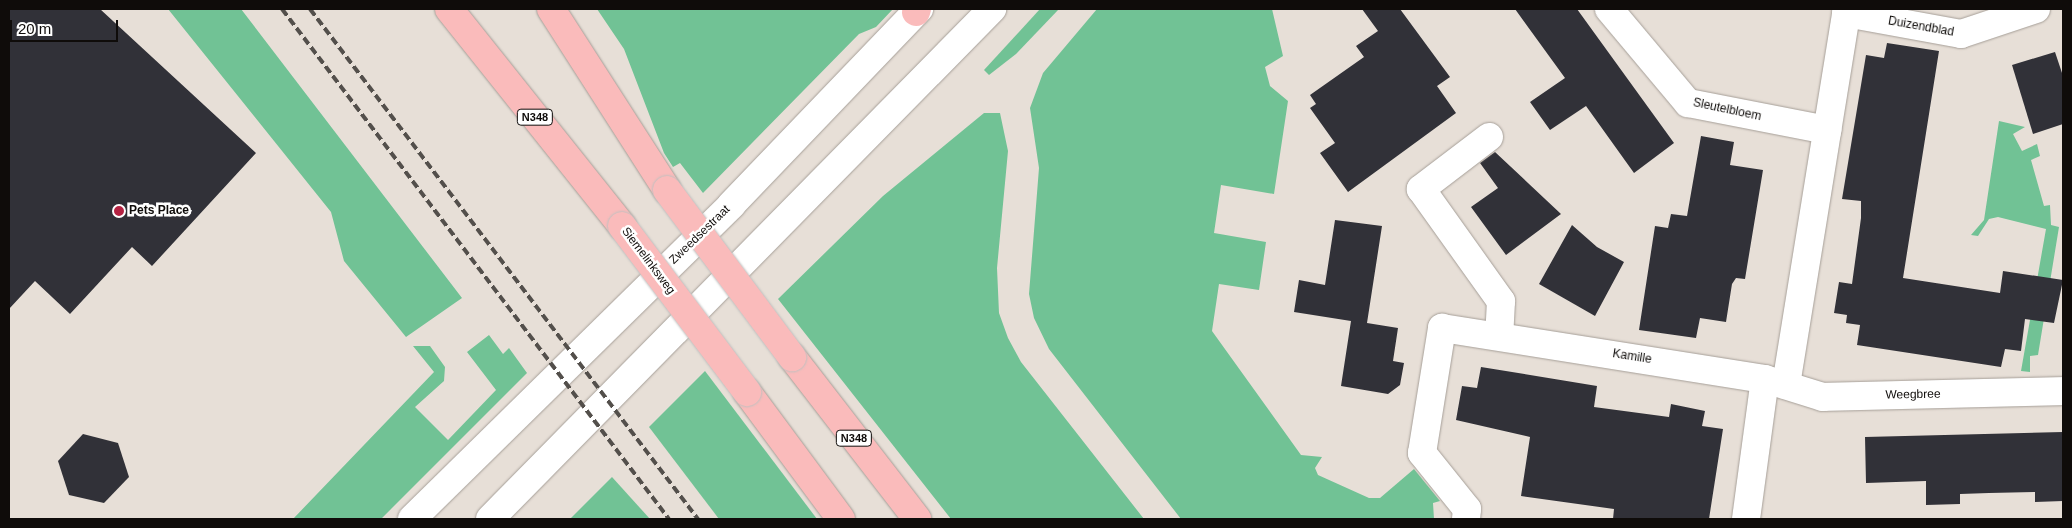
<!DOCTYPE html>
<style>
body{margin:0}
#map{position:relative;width:2072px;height:528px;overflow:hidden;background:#e7dfd7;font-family:Arial,sans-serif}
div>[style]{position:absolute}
.green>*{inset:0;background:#71c295}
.building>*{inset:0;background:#313138}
.roads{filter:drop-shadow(0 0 1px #a69f98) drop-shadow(0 0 1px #a69f98)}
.minor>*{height:28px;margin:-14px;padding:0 14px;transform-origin:14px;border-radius:14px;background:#fff}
.tertiary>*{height:28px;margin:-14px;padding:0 14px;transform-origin:14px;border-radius:14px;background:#fff}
.primary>*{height:28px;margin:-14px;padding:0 14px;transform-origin:14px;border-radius:14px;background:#fabbbb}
.rail>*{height:4px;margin-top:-2px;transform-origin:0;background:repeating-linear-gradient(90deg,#534f4b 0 8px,transparent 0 12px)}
.bridges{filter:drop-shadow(0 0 1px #c1c0bf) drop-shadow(0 0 1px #c1c0bf)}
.primary-bridge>*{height:28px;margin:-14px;padding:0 14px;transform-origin:14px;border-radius:14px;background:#fabbbb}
.dots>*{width:14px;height:14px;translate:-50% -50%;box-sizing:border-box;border:2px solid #fff;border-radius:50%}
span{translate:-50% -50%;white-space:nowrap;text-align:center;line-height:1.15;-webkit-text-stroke:5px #fff;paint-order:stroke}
.shield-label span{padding:1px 4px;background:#fff;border:1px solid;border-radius:4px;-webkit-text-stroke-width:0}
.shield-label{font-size:11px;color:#0f0c0a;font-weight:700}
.street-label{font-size:12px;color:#0f0c0a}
.poi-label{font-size:12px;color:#0f0c0a;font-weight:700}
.left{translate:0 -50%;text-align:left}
.frame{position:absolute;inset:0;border:10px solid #0f0c0a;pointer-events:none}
.scale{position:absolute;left:10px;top:20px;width:108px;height:22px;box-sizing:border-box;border:2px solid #0f0c0a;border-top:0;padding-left:6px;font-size:15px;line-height:18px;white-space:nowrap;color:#0f0c0a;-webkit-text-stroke:4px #fff;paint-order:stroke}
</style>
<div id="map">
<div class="green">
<i style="clip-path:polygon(168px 9px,241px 9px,462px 298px,406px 337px,344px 261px,331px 212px)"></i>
<i style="clip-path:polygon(597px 9px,893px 9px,876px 27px,859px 34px,703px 193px,680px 163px,673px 167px,664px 153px,624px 49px)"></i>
<i style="clip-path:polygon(1040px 9px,1059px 9px,1016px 54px,989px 75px,984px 70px)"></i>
<i style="clip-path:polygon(1097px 9px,1272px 9px,1283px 56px,1265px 67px,1270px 86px,1288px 101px,1274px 194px,1221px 185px,1214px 233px,1266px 242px,1259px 290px,1219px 284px,1212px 331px,1301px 455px,1322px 457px,1315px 468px,1318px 475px,1369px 498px,1380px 498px,1414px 469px,1440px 501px,1433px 503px,1434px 519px,1181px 519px,1049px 349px,1034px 318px,1029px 294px,1039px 168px,1030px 108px,1043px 73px)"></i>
<i style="clip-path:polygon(984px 113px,1000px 113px,1008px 151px,997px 268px,999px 313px,1008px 338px,1021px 362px,1144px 519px,951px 519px,778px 299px,883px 196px)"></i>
<i style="clip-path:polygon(1999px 121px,2025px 127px,2013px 134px,2022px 151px,2037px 144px,2040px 156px,2031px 160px,2044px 206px,2050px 205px,2051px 225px,2059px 227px,2038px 355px,2030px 356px,2030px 372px,2021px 371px,2046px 229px,1998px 217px,1989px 219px,1978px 236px,1971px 235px,1984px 220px)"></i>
<i style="clip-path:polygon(489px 335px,503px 354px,509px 348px,527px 373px,381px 519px,293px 519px,434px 372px,413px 346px,430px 346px,445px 367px,444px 381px,415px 407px,448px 440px,496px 390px,467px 352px)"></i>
<i style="clip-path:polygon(705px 371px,817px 519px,719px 519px,649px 427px)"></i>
<i style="clip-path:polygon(612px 477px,650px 519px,570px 519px)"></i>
</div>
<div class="building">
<i style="clip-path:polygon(9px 9px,100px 9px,256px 153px,152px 266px,132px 247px,70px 314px,35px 281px,9px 309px)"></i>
<i style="clip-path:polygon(1362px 9px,1400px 9px,1450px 77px,1437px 86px,1456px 113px,1348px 192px,1320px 153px,1335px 143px,1310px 108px,1316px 104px,1310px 95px,1364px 57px,1356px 46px,1378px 31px)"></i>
<i style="clip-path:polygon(1515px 9px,1577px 9px,1674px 143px,1634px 173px,1586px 106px,1550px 130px,1530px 102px,1565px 78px)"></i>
<i style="clip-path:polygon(1887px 43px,1939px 51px,1903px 278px,2000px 293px,2003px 271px,2063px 280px,2054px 323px,2025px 319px,2021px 351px,2005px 349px,2001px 367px,1857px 345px,1860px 325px,1846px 323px,1847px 315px,1834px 313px,1839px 282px,1852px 284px,1861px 218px,1861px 201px,1842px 199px,1866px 55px,1884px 58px)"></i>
<i style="clip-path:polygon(2055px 52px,2063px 76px,2063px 124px,2033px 134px,2012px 65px)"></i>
<i style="clip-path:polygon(1701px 136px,1734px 142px,1730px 165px,1763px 170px,1745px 279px,1736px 278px,1732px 284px,1726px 322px,1700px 318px,1696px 338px,1639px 330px,1655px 226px,1668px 228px,1671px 214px,1687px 216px)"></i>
<i style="clip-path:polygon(1495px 152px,1561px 214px,1506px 255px,1471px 207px,1498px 188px,1480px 163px)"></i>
<i style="clip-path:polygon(1335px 220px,1382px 226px,1367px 323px,1398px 328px,1393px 361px,1404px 363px,1400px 385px,1388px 394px,1341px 386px,1351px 321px,1294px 312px,1299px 280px,1325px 285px)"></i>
<i style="clip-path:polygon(1572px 225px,1597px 247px,1624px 262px,1595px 316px,1539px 284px)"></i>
<i style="clip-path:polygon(1481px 367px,1597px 386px,1594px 407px,1669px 417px,1671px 404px,1705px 411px,1702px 426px,1723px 429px,1709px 519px,1613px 519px,1614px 509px,1521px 496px,1530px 437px,1456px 420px,1462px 386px,1477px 388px)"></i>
<i style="clip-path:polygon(2063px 432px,2063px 501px,2035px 502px,2035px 492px,1989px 493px,1960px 494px,1960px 504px,1926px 505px,1926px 481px,1866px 483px,1865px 437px)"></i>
<i style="clip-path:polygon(83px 434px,118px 443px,129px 477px,104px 503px,69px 495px,58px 461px)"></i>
</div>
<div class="roads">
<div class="minor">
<i style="left:1609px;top:9px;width:123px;rotate:50deg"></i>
<i style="left:1688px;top:103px;width:142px;rotate:11deg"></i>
<i style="left:1489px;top:137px;width:86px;rotate:142.6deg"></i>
<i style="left:1421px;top:189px;width:138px;rotate:54.5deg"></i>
<i style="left:1501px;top:301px;width:35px;rotate:93deg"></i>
<i style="left:1786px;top:385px;width:377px;rotate:-80.8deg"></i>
<i style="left:1846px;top:13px;width:117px;rotate:10.3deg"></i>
<i style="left:1961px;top:34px;width:79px;rotate:-18.4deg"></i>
<i style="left:1466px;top:519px;width:10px;rotate:-84deg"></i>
<i style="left:1467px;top:509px;width:72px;rotate:-128.8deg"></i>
<i style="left:1422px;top:453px;width:127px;rotate:-80.9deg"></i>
<i style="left:1442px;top:328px;width:327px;rotate:9deg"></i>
<i style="left:1765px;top:379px;width:61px;rotate:17.2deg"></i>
<i style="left:1823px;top:397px;width:240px;rotate:-1.4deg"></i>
<i style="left:1746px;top:519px;width:141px;rotate:-82.3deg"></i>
</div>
<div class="tertiary">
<i style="left:412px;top:519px;width:448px;rotate:-44.5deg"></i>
<i style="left:731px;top:205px;width:272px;rotate:-46.2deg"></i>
<i style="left:490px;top:519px;width:716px;rotate:-45.45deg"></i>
</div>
<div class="primary">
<i style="left:449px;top:9px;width:278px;rotate:51.4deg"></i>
<i style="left:551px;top:9px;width:215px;rotate:57.3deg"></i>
<i style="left:916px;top:12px;width:3px;rotate:-72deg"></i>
<i style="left:792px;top:357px;width:205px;rotate:52.3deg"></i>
<i style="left:747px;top:392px;width:158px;rotate:53.5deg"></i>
</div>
</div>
<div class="rail">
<i style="left:282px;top:9px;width:640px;rotate:52.81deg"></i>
<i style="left:310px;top:9px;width:641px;rotate:52.74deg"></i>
</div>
<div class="bridges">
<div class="primary-bridge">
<i style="left:667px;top:190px;width:209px;rotate:53.2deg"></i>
<i style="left:622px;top:226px;width:208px;rotate:53deg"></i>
</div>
</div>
<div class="dots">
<i style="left:119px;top:211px;background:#b42242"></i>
</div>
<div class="shield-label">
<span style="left:535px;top:117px">N348</span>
<span style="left:854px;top:438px">N348</span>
</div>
<div class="street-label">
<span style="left:1921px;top:27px;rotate:10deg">Duizendblad</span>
<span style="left:1727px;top:110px;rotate:12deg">Sleutelbloem</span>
<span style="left:700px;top:235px;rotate:-44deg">Zweedsestraat</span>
<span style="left:648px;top:261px;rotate:53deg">Siemelinksweg</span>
<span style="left:1632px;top:357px;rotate:9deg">Kamille</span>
<span style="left:1913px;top:395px;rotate:-1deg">Weegbree</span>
</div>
<div class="poi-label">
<span class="left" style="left:129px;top:211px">Pets Place</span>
</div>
<div class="frame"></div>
<div class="scale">20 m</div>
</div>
